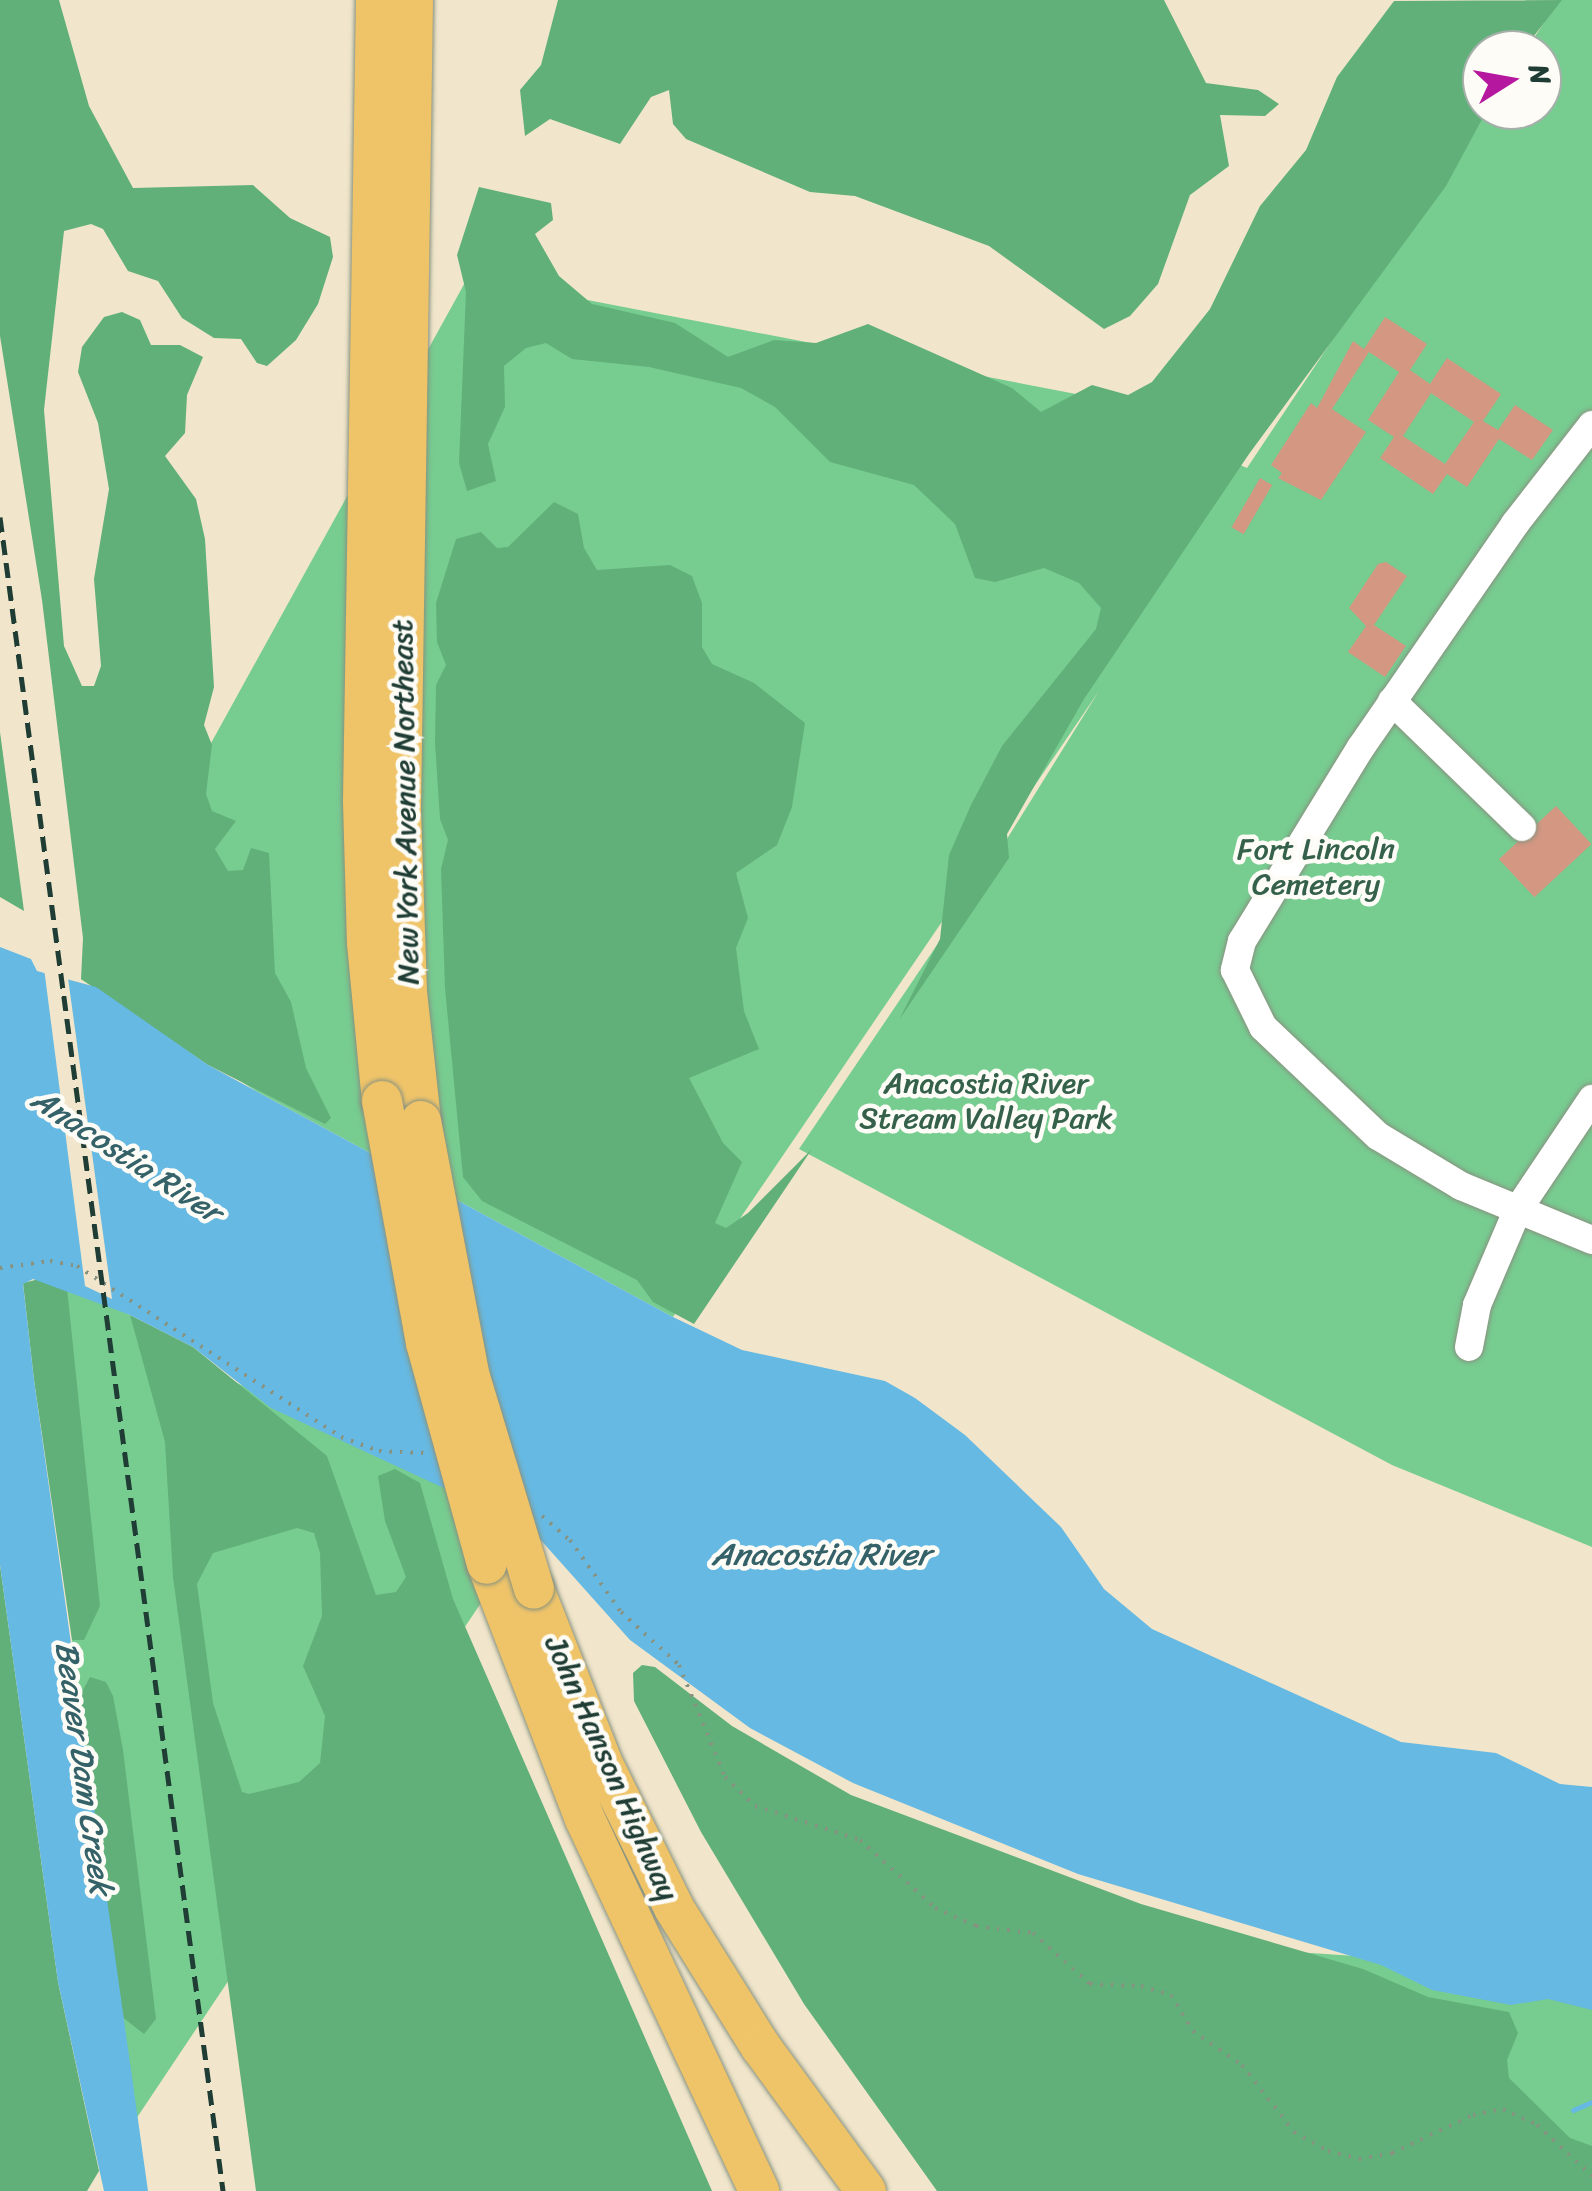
<!DOCTYPE html>
<style>
body{margin:0}
#map{position:relative;width:1592px;height:2191px;overflow:hidden;background:#f1e6cb;font-family:Sriracha,sans-serif}
div>[style]{position:absolute}
.green>*{inset:0;background:#77cc90}
.forest>*{inset:0;background:#61b07a}
.water>*{inset:0;background:#66b9e2}
.pier>*{inset:0;background:#f1e6cb}
.stream>*{height:5px;margin:-2.5px;padding:0 2.5px;transform-origin:2.5px;border-radius:2.5px;background:#66b9e2}
.building>*{inset:0;background:#d39782;transform-origin:0 0}
.path>*{height:4px;margin-top:-2px;transform-origin:0;background:repeating-linear-gradient(90deg,#889280 0 2.5px,transparent 0 10.5px)}
.roads{filter:drop-shadow(0 0 2px #889280) drop-shadow(0 0 2px #889280)}
.minor>*{height:28px;margin:-14px;padding:0 14px;transform-origin:14px;border-radius:14px;background:#fff}
.highway>*{height:40px;margin:-20px;padding:0 20px;transform-origin:20px;border-radius:20px;background:#efc469}
.rail>*{height:5px;margin-top:-2.5px;transform-origin:0;background:repeating-linear-gradient(90deg,#1f3d34 0 15px,transparent 0 23px)}
.bridges{filter:drop-shadow(0 0 2px #889280) drop-shadow(0 0 2px #889280)}
.highway-bridge>*{height:40px;margin:-20px;padding:0 20px;transform-origin:20px;border-radius:20px;background:#efc469}
span{translate:-50% -50%;white-space:nowrap;text-align:center;line-height:1.15;-webkit-text-stroke:9px #fdfcf7;paint-order:stroke}
.street-label{font-size:30px;color:#1f3d34}
.park-label{font-size:30px;color:#35614b}
.water-label{font-size:32px;color:#346268;font-style:italic}
.north{position:absolute;left:1462px;top:30px;width:100px;height:100px;box-sizing:border-box;background:#fdfcf7;border:2px solid #a4b0a9;border-radius:50%;rotate:79deg;font-size:28px;font-weight:700;line-height:40px;text-align:center;color:#1f3d34}
.north::after{content:'';display:block;margin:auto;width:35px;height:45px;background:#b5179e;clip-path:polygon(50% 0,100% 100%,50% 72%,0 100%)}
</style>
<div id="map">
<div class="green">
<i style="clip-path:polygon(1559px 0,1592px 0,1592px 1547px,1392px 1465px,799px 1149px,989px 868px,1099px 691px,673px 1317px,256px 1091px,81px 979px,468px 277px,1076px 394px,1247px 468px,1486px 110px,1542px 110px,1542px 50px,1526px 50px)"></i>
<i style="clip-path:polygon(53px 1282px,130px 1315px,231px 1380px,531px 1528px,134px 2122px,72px 1640px)"></i>
<i style="clip-path:polygon(1281px 1951px,1592px 1972px,1592px 2161px)"></i>
</div>
<div class="forest">
<i style="clip-path:polygon(0 0,59px 0,89px 106px,133px 188px,253px 185px,290px 218px,330px 237px,333px 257px,318px 304px,296px 340px,267px 366px,257px 363px,241px 339px,214px 338px,182px 318px,158px 281px,128px 271px,103px 229px,91px 224px,64px 231px,44px 410px,64px 646px,82px 686px,94px 686px,101px 666px,94px 579px,109px 489px,98px 423px,78px 372px,82px 347px,104px 317px,122px 312px,140px 320px,151px 345px,180px 345px,203px 357px,187px 395px,185px 433px,165px 456px,196px 499px,205px 539px,214px 687px,204px 725px,212px 745px,206px 794px,212px 811px,236px 821px,215px 849px,228px 871px,243px 870px,251px 848px,269px 853px,275px 973px,291px 1002px,306px 1068px,331px 1118px,325px 1124px,208px 1065px,81px 979px,83px 938px,42px 600px,0 336px)"></i>
<i style="clip-path:polygon(558px 0,1164px 0,1206px 83px,1258px 90px,1279px 104px,1265px 116px,1220px 115px,1229px 166px,1190px 195px,1158px 284px,1130px 316px,1104px 329px,989px 246px,855px 196px,810px 192px,686px 139px,673px 124px,669px 90px,651px 97px,620px 144px,550px 119px,525px 136px,520px 90px,541px 65px)"></i>
<i style="clip-path:polygon(1562px 0,1523px 50px,1482px 50px,1482px 110px,1487px 110px,1446px 186px,1249px 454px,1084px 699px,1007px 834px,1009px 858px,899px 1020px,940px 939px,949px 855px,971px 805px,1002px 746px,1096px 629px,1101px 608px,1079px 583px,1044px 568px,995px 582px,975px 578px,955px 524px,914px 485px,830px 462px,775px 407px,741px 388px,649px 367px,572px 359px,546px 343px,526px 348px,504px 366px,505px 407px,488px 444px,496px 481px,467px 491px,459px 463px,466px 292px,457px 255px,479px 187px,551px 203px,553px 220px,535px 234px,559px 276px,592px 304px,675px 323px,728px 357px,774px 340px,816px 343px,868px 324px,1012px 388px,1041px 412px,1092px 385px,1128px 395px,1152px 382px,1210px 309px,1260px 206px,1306px 150px,1337px 77px,1394px 1px)"></i>
<i style="clip-path:polygon(554px 502px,578px 514px,584px 548px,597px 570px,670px 565px,692px 576px,702px 603px,702px 647px,712px 664px,754px 683px,805px 723px,792px 807px,777px 845px,736px 873px,748px 918px,736px 948px,744px 1011px,759px 1049px,689px 1078px,723px 1143px,742px 1162px,715px 1223px,726px 1228px,748px 1213px,812px 1149px,694px 1324px,653px 1302px,637px 1280px,482px 1201px,463px 1177px,445px 988px,441px 869px,448px 840px,440px 819px,435px 743px,436px 685px,446px 665px,437px 642px,436px 603px,456px 539px,481px 532px,497px 548px,508px 547px)"></i>
<i style="clip-path:polygon(0 732px,24px 911px,0 897px)"></i>
<i style="clip-path:polygon(43px 1278px,67px 1288px,100px 1606px,84px 1640px,72px 1640px,34px 1380px,23px 1283px)"></i>
<i style="clip-path:polygon(evenodd,130px 1315px,193px 1347px,327px 1456px,376px 1595px,396px 1592px,406px 1577px,385px 1521px,378px 1476px,395px 1469px,420px 1483px,453px 1599px,712px 2191px,256px 2191px,173px 1577px,165px 1442px,130px 1315px,297px 1528px,314px 1533px,320px 1553px,322px 1616px,303px 1666px,325px 1716px,320px 1763px,299px 1782px,249px 1794px,242px 1792px,213px 1703px,197px 1584px,213px 1553px,297px 1528px)"></i>
<i style="clip-path:polygon(0 1565px,58px 1982px,99px 2171px,87px 2191px,0 2191px)"></i>
<i style="clip-path:polygon(642px 1665px,655px 1667px,732px 1726px,851px 1795px,1141px 1904px,1363px 1969px,1428px 1997px,1509px 2012px,1518px 2033px,1507px 2060px,1509px 2078px,1570px 2138px,1592px 2146px,1592px 2191px,937px 2191px,804px 2004px,701px 1832px,634px 1701px,633px 1673px)"></i>
<i style="clip-path:polygon(90px 1677px,106px 1682px,113px 1696px,123px 1750px,156px 2019px,144px 2034px,121px 2016px,104px 1911px,78px 1699px)"></i>
</div>
<div class="water">
<i style="clip-path:polygon(0 947px,31px 959px,37px 971px,96px 987px,208px 1065px,673px 1317px,742px 1350px,885px 1381px,915px 1398px,965px 1435px,1061px 1527px,1104px 1589px,1152px 1629px,1401px 1742px,1496px 1753px,1560px 1784px,1592px 1787px,1592px 2010px,1548px 1999px,1511px 2005px,1432px 1990px,1381px 1965px,1078px 1874px,853px 1783px,750px 1728px,630px 1640px,530px 1528px,271px 1408px,193px 1347px,130px 1315px,33px 1279px,23px 1284px,34px 1380px,148px 2191px,104px 2191px,58px 1982px,0 1565px)"></i>
</div>
<div class="pier">
<i style="clip-path:polygon(44px 968px,68px 978px,112px 1299px,85px 1286px)"></i>
</div>
<div class="stream">
<i style="left:1573px;top:2110px;width:21px;rotate:-23deg"></i>
</div>
<div class="building">
<i style="clip-path:polygon(evenodd,1385px 317px,1427px 344px,1410px 370px,1430px 384px,1447px 358px,1501px 394px,1483px 421px,1498px 430px,1515px 405px,1553px 430px,1532px 460px,1499px 439px,1467px 487px,1447px 474px,1433px 494px,1380px 458px,1394px 437px,1368px 420px,1399px 372px,1369px 352px,1332px 409px,1366px 432px,1321px 500px,1278px 478px,1282px 473px,1271px 465px,1311px 403px,1317px 408px,1353px 341px,1364px 349px,1385px 317px,1431px 393px,1474px 422px,1445px 464px,1403px 436px,1431px 393px)"></i>
<i style="left:1260px;top:478px;width:14px;height:57px;rotate:30deg"></i>
<i style="clip-path:polygon(1386px 562px,1407px 576px,1374px 625px,1406px 646px,1385px 677px,1348px 652px,1366px 626px,1349px 608px,1378px 564px)"></i>
<i style="left:1556px;top:806px;width:52px;height:78px;rotate:47deg"></i>
</div>
<div class="path">
<i style="left:0;top:1268px;width:50px;rotate:-8deg"></i>
<i style="left:50px;top:1261px;width:27px;rotate:10deg"></i>
<i style="left:77px;top:1266px;width:315px;rotate:32.9deg"></i>
<i style="left:341px;top:1437px;width:40px;rotate:20.2deg"></i>
<i style="left:379px;top:1451px;width:47px;rotate:2.4deg"></i>
<i style="left:542px;top:1516px;width:37px;rotate:41deg"></i>
<i style="left:570px;top:1540px;width:88px;rotate:54.7deg"></i>
<i style="left:621px;top:1612px;width:79px;rotate:42.4deg"></i>
<i style="left:679px;top:1665px;width:121px;rotate:67.7deg"></i>
<i style="left:725px;top:1777px;width:42px;rotate:44deg"></i>
<i style="left:755px;top:1806px;width:110px;rotate:17.9deg"></i>
<i style="left:860px;top:1840px;width:101px;rotate:42.2deg"></i>
<i style="left:935px;top:1908px;width:45px;rotate:23.7deg"></i>
<i style="left:976px;top:1926px;width:57px;rotate:7deg"></i>
<i style="left:1033px;top:1933px;width:76px;rotate:41.8deg"></i>
<i style="left:1090px;top:1984px;width:51px;rotate:2.2deg"></i>
<i style="left:1141px;top:1986px;width:31px;rotate:17deg"></i>
<i style="left:1171px;top:1995px;width:42px;rotate:58.6deg"></i>
<i style="left:1193px;top:2031px;width:60px;rotate:34.8deg"></i>
<i style="left:1242px;top:2065px;width:85px;rotate:52.2deg"></i>
<i style="left:1294px;top:2132px;width:39px;rotate:29deg"></i>
<i style="left:1328px;top:2151px;width:32px;rotate:14deg"></i>
<i style="left:1359px;top:2159px;width:34px;rotate:-10deg"></i>
<i style="left:1392px;top:2153px;width:89px;rotate:-25.1deg"></i>
<i style="left:1473px;top:2115px;width:31px;rotate:-11deg"></i>
<i style="left:1503px;top:2109px;width:38px;rotate:25deg"></i>
<i style="left:1537px;top:2125px;width:75px;rotate:42.8deg"></i>
</div>
<div class="roads">
<div class="minor">
<i style="left:1592px;top:425px;width:125px;rotate:127.9deg"></i>
<i style="left:1515px;top:524px;width:271px;rotate:124.6deg"></i>
<i style="left:1361px;top:747px;width:228px;rotate:121.5deg"></i>
<i style="left:1242px;top:941px;width:30px;rotate:104deg"></i>
<i style="left:1235px;top:970px;width:64px;rotate:63.8deg"></i>
<i style="left:1263px;top:1027px;width:158px;rotate:43.5deg"></i>
<i style="left:1378px;top:1136px;width:97px;rotate:31.1deg"></i>
<i style="left:1461px;top:1186px;width:142px;rotate:22.4deg"></i>
<i style="left:1392px;top:701px;width:181px;rotate:44.1deg"></i>
<i style="left:1469px;top:1347px;width:43px;rotate:-79.2deg"></i>
<i style="left:1477px;top:1305px;width:102px;rotate:-66.9deg"></i>
<i style="left:1517px;top:1211px;width:135px;rotate:-56.2deg"></i>
</div>
<div class="highway">
<i style="left:376px;top:0;width:801px;rotate:90.93deg"></i>
<i style="left:363px;top:801px;width:142px;rotate:88.4deg"></i>
<i style="left:367px;top:943px;width:159px;rotate:84.6deg"></i>
<i style="left:413px;top:0;width:811px;rotate:90.85deg"></i>
<i style="left:401px;top:811px;width:181px;rotate:88.1deg"></i>
<i style="left:407px;top:992px;width:130px;rotate:83.8deg"></i>
<i style="left:487px;top:1564px;width:273px;rotate:69deg"></i>
<i style="left:585px;top:1819px;width:411px;rotate:64.9deg"></i>
<i style="left:534px;top:1589px;width:186px;rotate:68.5deg"></i>
<i style="left:602px;top:1762px;width:163px;rotate:63.7deg"></i>
<i style="left:674px;top:1908px;width:164px;rotate:58deg"></i>
<i style="left:761px;top:2047px;width:178px;rotate:53.9deg"></i>
</div>
</div>
<div class="rail">
<i style="left:0;top:517px;width:1689px;rotate:82.41deg"></i>
</div>
<div class="bridges">
<div class="highway-bridge">
<i style="left:382px;top:1101px;width:246px;rotate:79.7deg"></i>
<i style="left:426px;top:1343px;width:229px;rotate:74.6deg"></i>
<i style="left:421px;top:1121px;width:261px;rotate:79.2deg"></i>
<i style="left:470px;top:1377px;width:221px;rotate:73.2deg"></i>
</div>
</div>
<div class="street-label">
<span style="left:405px;top:802px;rotate:-91deg">New York Avenue Northeast</span>
<span style="left:612px;top:1768px;rotate:66deg">John Hanson Highway</span>
</div>
<div class="park-label">
<span style="left:1316px;top:866px">Fort Lincoln<br>Cemetery</span>
<span style="left:986px;top:1100px">Anacostia River<br>Stream Valley Park</span>
</div>
<div class="water-label">
<span style="left:126px;top:1156px;rotate:33deg">Anacostia River</span>
<span style="left:821px;top:1555px">Anacostia River</span>
<span style="left:83px;top:1768px;rotate:82deg">Beaver Dam Creek</span>
</div>
<div class="north">N</div>
</div>
